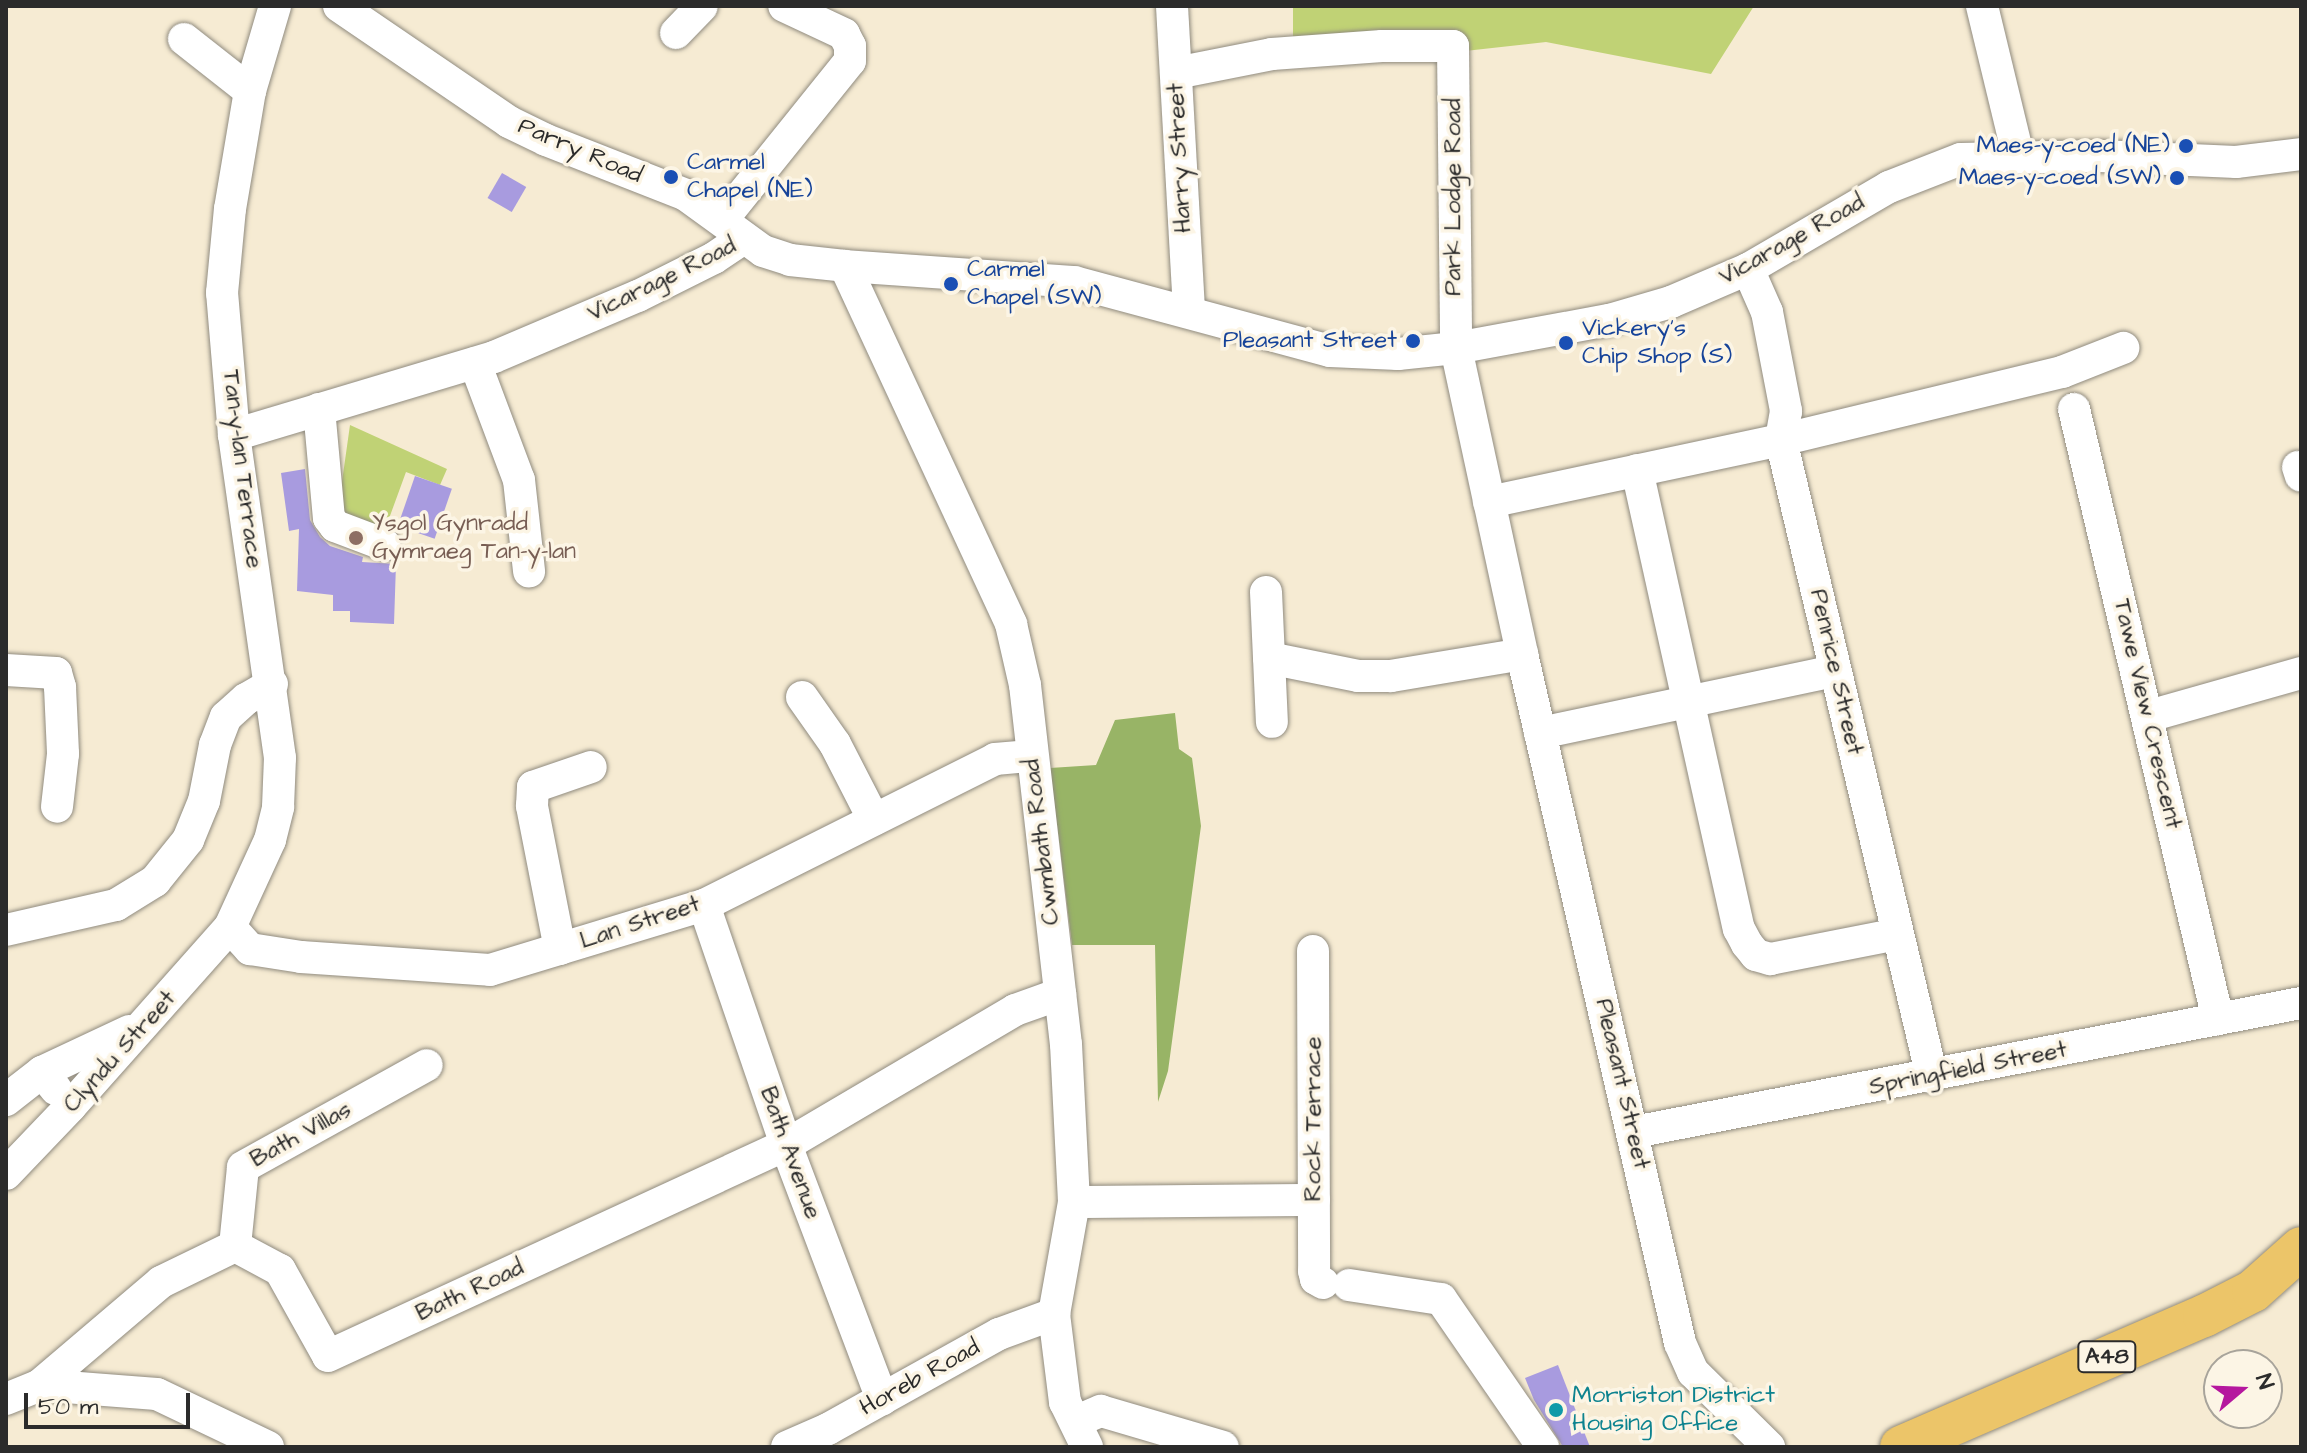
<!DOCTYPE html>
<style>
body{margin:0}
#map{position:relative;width:2307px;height:1453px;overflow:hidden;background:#f6ebd3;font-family:"Architects Daughter",sans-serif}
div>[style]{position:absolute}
.green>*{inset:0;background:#c0d275}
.forest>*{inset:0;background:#98b466}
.building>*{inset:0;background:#a89bdf;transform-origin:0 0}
.roads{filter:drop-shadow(0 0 2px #908b7f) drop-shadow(0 0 2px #908b7f)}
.minor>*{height:32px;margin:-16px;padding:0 16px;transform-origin:16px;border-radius:16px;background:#fff}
.major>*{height:42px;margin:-21px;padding:0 21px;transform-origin:21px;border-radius:21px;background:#ecc569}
.dots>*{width:22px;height:22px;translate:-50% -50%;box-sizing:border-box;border:4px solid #fcf5e5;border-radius:50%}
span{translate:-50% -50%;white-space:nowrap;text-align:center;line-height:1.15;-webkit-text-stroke:7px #fcf5e5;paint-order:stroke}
.shield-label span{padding:2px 6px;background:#fcf5e5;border:2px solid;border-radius:6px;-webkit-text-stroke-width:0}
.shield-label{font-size:22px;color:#2b2b2b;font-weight:700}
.transit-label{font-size:24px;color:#164399}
.right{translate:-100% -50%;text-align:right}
.left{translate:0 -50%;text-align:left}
.street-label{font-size:24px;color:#2b2b2b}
.education-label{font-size:24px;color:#785e54}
.culture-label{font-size:24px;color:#0d838f}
.frame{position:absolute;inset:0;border:8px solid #2b2b2b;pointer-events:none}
.north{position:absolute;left:2203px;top:1349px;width:80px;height:80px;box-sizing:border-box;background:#fcf5e5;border:2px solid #a8a49b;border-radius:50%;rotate:71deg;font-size:22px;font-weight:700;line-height:32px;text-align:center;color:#2b2b2b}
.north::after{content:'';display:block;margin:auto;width:28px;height:36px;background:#b5179e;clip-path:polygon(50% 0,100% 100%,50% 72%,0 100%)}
.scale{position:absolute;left:24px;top:1393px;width:166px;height:36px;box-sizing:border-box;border:4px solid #2b2b2b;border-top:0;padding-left:10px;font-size:24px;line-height:28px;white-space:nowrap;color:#2b2b2b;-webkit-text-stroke:6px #fcf5e5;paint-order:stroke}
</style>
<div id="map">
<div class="green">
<i style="clip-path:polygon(1293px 6px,1754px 6px,1711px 74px,1546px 42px,1447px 53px,1293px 62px)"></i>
<i style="clip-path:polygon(350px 425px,447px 469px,440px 485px,406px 472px,383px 535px,337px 517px)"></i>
</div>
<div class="forest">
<i style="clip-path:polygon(1175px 713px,1179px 749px,1192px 758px,1201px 826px,1168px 1071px,1158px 1102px,1155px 945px,1072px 945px,1050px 768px,1096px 765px,1115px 720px)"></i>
</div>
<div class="building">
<i style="left:502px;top:173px;width:28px;height:29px;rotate:30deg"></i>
<i style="clip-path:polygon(305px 469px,310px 520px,320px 537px,330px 546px,363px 557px,362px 562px,396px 564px,394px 624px,350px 622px,350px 611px,333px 611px,333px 595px,297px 591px,299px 529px,289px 531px,281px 473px)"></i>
<i style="left:415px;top:476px;width:39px;height:53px;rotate:19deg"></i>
<i style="clip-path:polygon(1558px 1365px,1590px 1447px,1563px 1447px,1534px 1400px,1525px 1378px)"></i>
</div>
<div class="roads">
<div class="minor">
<i style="left:339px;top:6px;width:206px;rotate:34.3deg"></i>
<i style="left:509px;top:122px;width:41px;rotate:25.9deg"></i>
<i style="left:546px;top:140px;width:150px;rotate:21.4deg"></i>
<i style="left:686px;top:195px;width:95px;rotate:36deg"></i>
<i style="left:763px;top:251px;width:28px;rotate:18deg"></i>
<i style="left:790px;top:260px;width:55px;rotate:6.2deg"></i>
<i style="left:845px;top:266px;width:230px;rotate:4deg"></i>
<i style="left:1074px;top:282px;width:265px;rotate:15.1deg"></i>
<i style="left:1330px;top:351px;width:68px;rotate:2.5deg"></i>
<i style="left:1398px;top:354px;width:58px;rotate:-5.9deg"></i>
<i style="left:1456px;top:348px;width:156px;rotate:-10.4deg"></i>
<i style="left:1609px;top:320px;width:65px;rotate:-16.2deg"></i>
<i style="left:1671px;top:302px;width:84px;rotate:-23.2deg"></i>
<i style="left:1748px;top:269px;width:163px;rotate:-30.2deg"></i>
<i style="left:1889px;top:187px;width:77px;rotate:-21.3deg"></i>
<i style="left:1961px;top:159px;width:139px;rotate:-1.2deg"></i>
<i style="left:2100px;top:156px;width:136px;rotate:2.5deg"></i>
<i style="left:2236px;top:162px;width:65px;rotate:-7deg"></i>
<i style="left:1172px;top:6px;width:304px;rotate:86.8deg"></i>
<i style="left:1982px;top:6px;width:153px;rotate:76.4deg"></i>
<i style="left:676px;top:33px;width:37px;rotate:-46deg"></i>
<i style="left:184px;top:39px;width:84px;rotate:38.2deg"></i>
<i style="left:1176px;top:73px;width:98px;rotate:-11.2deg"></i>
<i style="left:1272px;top:54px;width:110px;rotate:-4.2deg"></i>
<i style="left:1382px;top:46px;width:71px"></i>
<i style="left:1453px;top:46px;width:302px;rotate:89.4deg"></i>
<i style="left:1456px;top:348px;width:313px;rotate:77.8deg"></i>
<i style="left:1522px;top:654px;width:707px;rotate:77.08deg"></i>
<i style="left:1680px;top:1343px;width:32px;rotate:66deg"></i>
<i style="left:1693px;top:1372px;width:107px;rotate:44.6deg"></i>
<i style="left:722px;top:220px;width:204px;rotate:-51.2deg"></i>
<i style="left:850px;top:61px;width:15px;rotate:-90deg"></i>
<i style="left:850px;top:46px;width:13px;rotate:-117deg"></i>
<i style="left:844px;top:34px;width:66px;rotate:-155deg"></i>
<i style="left:845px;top:266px;width:395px;rotate:65.1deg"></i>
<i style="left:1011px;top:624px;width:63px;rotate:77.1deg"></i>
<i style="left:1025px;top:685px;width:361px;rotate:83.5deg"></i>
<i style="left:1066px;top:1044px;width:158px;rotate:87.1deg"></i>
<i style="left:1074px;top:1202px;width:114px;rotate:100.1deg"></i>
<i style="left:1054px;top:1314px;width:89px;rotate:82.9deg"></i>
<i style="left:1065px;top:1402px;width:50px;rotate:63.9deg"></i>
<i style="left:1748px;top:269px;width:47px;rotate:66.2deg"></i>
<i style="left:1767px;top:312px;width:101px;rotate:79.1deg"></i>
<i style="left:1786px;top:411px;width:29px;rotate:100deg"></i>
<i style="left:1781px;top:440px;width:655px;rotate:76.66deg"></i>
<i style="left:475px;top:363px;width:125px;rotate:69.4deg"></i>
<i style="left:519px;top:480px;width:92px;rotate:83.7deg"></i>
<i style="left:319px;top:409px;width:109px;rotate:84.8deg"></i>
<i style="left:329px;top:518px;width:10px;rotate:53deg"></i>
<i style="left:335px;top:526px;width:53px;rotate:20.8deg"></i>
<i style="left:2074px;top:409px;width:627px;rotate:76.72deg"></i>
<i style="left:234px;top:435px;width:271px;rotate:-16.7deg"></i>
<i style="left:494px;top:357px;width:156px;rotate:-23deg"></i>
<i style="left:638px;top:296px;width:85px;rotate:-26.6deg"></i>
<i style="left:714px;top:258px;width:36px;rotate:-34deg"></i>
<i style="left:2298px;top:467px;width:9px;rotate:72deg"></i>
<i style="left:1637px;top:470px;width:470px;rotate:77.5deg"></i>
<i style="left:1739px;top:929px;width:17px;rotate:62deg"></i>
<i style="left:1747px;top:944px;width:14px;rotate:51deg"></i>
<i style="left:1756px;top:955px;width:15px;rotate:16deg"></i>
<i style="left:1770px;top:959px;width:129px;rotate:-11.1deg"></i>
<i style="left:1489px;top:502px;width:299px;rotate:-12deg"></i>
<i style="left:1781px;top:440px;width:289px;rotate:-13.6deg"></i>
<i style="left:2062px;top:372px;width:66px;rotate:-21.5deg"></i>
<i style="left:1266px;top:592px;width:130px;rotate:87.4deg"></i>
<i style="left:1269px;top:658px;width:91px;rotate:11.4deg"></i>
<i style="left:1358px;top:676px;width:33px"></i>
<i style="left:1391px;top:676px;width:133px;rotate:-9.5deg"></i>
<i style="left:6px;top:670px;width:50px;rotate:3.4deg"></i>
<i style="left:56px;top:673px;width:15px;rotate:74deg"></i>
<i style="left:60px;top:687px;width:67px;rotate:87.4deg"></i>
<i style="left:63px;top:754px;width:53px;rotate:96.5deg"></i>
<i style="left:802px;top:697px;width:57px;rotate:54.9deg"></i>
<i style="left:835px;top:744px;width:85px;rotate:62.8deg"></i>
<i style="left:2149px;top:716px;width:158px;rotate:-15.8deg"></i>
<i style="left:1540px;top:733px;width:301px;rotate:-11.9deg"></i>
<i style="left:704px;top:905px;width:254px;rotate:71.1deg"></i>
<i style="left:786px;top:1145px;width:272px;rotate:69.3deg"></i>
<i style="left:230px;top:927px;width:30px;rotate:48deg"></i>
<i style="left:250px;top:949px;width:52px;rotate:8.9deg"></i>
<i style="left:301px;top:957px;width:189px;rotate:3.9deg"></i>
<i style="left:490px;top:970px;width:224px;rotate:-16.9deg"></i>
<i style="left:704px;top:905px;width:326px;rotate:-26.6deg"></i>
<i style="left:995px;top:759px;width:36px;rotate:-5deg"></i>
<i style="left:6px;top:930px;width:113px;rotate:-12.8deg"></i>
<i style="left:116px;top:905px;width:46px;rotate:-31.6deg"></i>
<i style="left:155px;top:881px;width:53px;rotate:-51.2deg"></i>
<i style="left:188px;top:840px;width:42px;rotate:-67.7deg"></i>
<i style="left:204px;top:801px;width:57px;rotate:-78.9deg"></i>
<i style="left:215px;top:745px;width:30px;rotate:-69deg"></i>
<i style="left:226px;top:717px;width:27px;rotate:-42deg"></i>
<i style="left:246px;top:699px;width:30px;rotate:-30deg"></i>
<i style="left:560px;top:949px;width:146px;rotate:-101.1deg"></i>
<i style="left:532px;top:806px;width:19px;rotate:-87deg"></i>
<i style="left:533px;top:787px;width:61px;rotate:-19deg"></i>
<i style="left:1313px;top:951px;width:320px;rotate:89.8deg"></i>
<i style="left:1314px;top:1271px;width:8px;rotate:76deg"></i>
<i style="left:1316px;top:1279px;width:8px;rotate:30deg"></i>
<i style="left:42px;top:1072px;width:96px;rotate:-25.2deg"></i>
<i style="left:6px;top:1100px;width:46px;rotate:-37.9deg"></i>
<i style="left:42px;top:1072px;width:22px;rotate:51deg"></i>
<i style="left:1634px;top:1132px;width:679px;rotate:-10.95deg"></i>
<i style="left:6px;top:1174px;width:93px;rotate:-46.3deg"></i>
<i style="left:70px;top:1107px;width:241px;rotate:-48.4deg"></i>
<i style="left:230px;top:927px;width:96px;rotate:-65.3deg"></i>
<i style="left:270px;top:840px;width:34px;rotate:-76deg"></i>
<i style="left:278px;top:807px;width:49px;rotate:-87.7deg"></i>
<i style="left:280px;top:758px;width:326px;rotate:-98.1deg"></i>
<i style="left:234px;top:435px;width:143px;rotate:-94.8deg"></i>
<i style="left:222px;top:293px;width:84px;rotate:-84.6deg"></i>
<i style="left:230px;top:209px;width:120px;rotate:-80.4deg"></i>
<i style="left:250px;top:91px;width:89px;rotate:-73.6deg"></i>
<i style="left:1074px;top:1202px;width:240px;rotate:-0.5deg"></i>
<i style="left:235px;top:1246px;width:51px;rotate:28.1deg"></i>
<i style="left:280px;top:1270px;width:98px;rotate:60.8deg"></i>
<i style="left:328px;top:1356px;width:504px;rotate:-24.74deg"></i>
<i style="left:786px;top:1145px;width:266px;rotate:-30.5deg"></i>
<i style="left:1015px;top:1010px;width:48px;rotate:-19.6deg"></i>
<i style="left:235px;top:1246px;width:79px;rotate:-84.2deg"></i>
<i style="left:243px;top:1167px;width:210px;rotate:-29deg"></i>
<i style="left:1349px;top:1285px;width:93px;rotate:8.7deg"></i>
<i style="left:1441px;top:1299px;width:180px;rotate:55.4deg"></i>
<i style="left:40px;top:1385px;width:117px;rotate:4.4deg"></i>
<i style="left:157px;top:1394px;width:123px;rotate:25.5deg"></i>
<i style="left:6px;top:1399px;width:37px;rotate:-22deg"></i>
<i style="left:40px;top:1385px;width:159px;rotate:-40.4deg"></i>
<i style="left:161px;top:1282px;width:82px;rotate:-25.9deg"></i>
<i style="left:1077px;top:1421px;width:26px;rotate:-23deg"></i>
<i style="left:1101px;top:1411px;width:127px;rotate:16.4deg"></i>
<i style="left:787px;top:1447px;width:45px;rotate:-23.7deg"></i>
<i style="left:828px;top:1429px;width:196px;rotate:-29.1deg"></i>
<i style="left:999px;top:1334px;width:59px;rotate:-20deg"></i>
</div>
<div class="major">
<i style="left:1901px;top:1447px;width:330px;rotate:-23.4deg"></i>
<i style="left:2204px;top:1316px;width:55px;rotate:-27deg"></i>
<i style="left:2253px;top:1291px;width:64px;rotate:-41.9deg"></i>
</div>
</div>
<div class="dots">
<i style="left:2186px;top:146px;background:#1a4fb4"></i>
<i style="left:671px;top:177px;background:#1a4fb4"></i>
<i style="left:2177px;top:178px;background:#1a4fb4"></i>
<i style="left:951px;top:284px;background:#1a4fb4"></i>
<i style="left:1413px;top:341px;background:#1a4fb4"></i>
<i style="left:1566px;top:343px;background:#1a4fb4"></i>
<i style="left:356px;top:538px;background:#8d6e63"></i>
<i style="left:1556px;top:1410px;background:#0f9aa8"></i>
</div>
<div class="shield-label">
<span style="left:2107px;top:1357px">A48</span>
</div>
<div class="transit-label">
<span class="right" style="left:2170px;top:146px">Maes-y-coed (NE)</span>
<span class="left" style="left:687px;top:177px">Carmel<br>Chapel (NE)</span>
<span class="right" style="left:2161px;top:178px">Maes-y-coed (SW)</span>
<span class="left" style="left:967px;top:284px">Carmel<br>Chapel (SW)</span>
<span class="left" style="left:1582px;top:343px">Vickery's<br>Chip Shop (S)</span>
<span class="right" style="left:1397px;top:341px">Pleasant Street</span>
</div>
<div class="street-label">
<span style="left:580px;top:151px;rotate:23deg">Parry Road</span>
<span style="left:1180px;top:158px;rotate:-93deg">Harry Street</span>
<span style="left:1454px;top:197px;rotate:-90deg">Park Lodge Road</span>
<span style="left:1792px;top:240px;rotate:-29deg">Vicarage Road</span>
<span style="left:662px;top:280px;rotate:-26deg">Vicarage Road</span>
<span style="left:242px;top:469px;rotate:83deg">Tan-y-lan Terrace</span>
<span style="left:1836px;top:672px;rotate:77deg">Penrice Street</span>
<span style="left:2147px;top:714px;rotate:77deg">Tawe View Crescent</span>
<span style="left:1042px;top:842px;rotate:-97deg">Cwmbath Road</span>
<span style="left:640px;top:923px;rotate:-18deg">Lan Street</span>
<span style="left:120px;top:1052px;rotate:-48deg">Clyndu Street</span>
<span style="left:1968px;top:1069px;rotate:-11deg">Springfield Street</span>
<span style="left:1622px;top:1084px;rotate:77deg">Pleasant Street</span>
<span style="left:1314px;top:1119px;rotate:-90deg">Rock Terrace</span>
<span style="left:301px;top:1135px;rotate:-29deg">Bath Villas</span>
<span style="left:790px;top:1153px;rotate:70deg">Bath Avenue</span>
<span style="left:470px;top:1291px;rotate:-25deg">Bath Road</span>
<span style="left:920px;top:1378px;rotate:-29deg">Horeb Road</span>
</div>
<div class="education-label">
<span class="left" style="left:372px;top:538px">Ysgol Gynradd<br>Gymraeg Tan-y-lan</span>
</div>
<div class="culture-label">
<span class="left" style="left:1572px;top:1410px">Morriston District<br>Housing Office</span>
</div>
<div class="frame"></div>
<div class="north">N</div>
<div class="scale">50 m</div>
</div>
